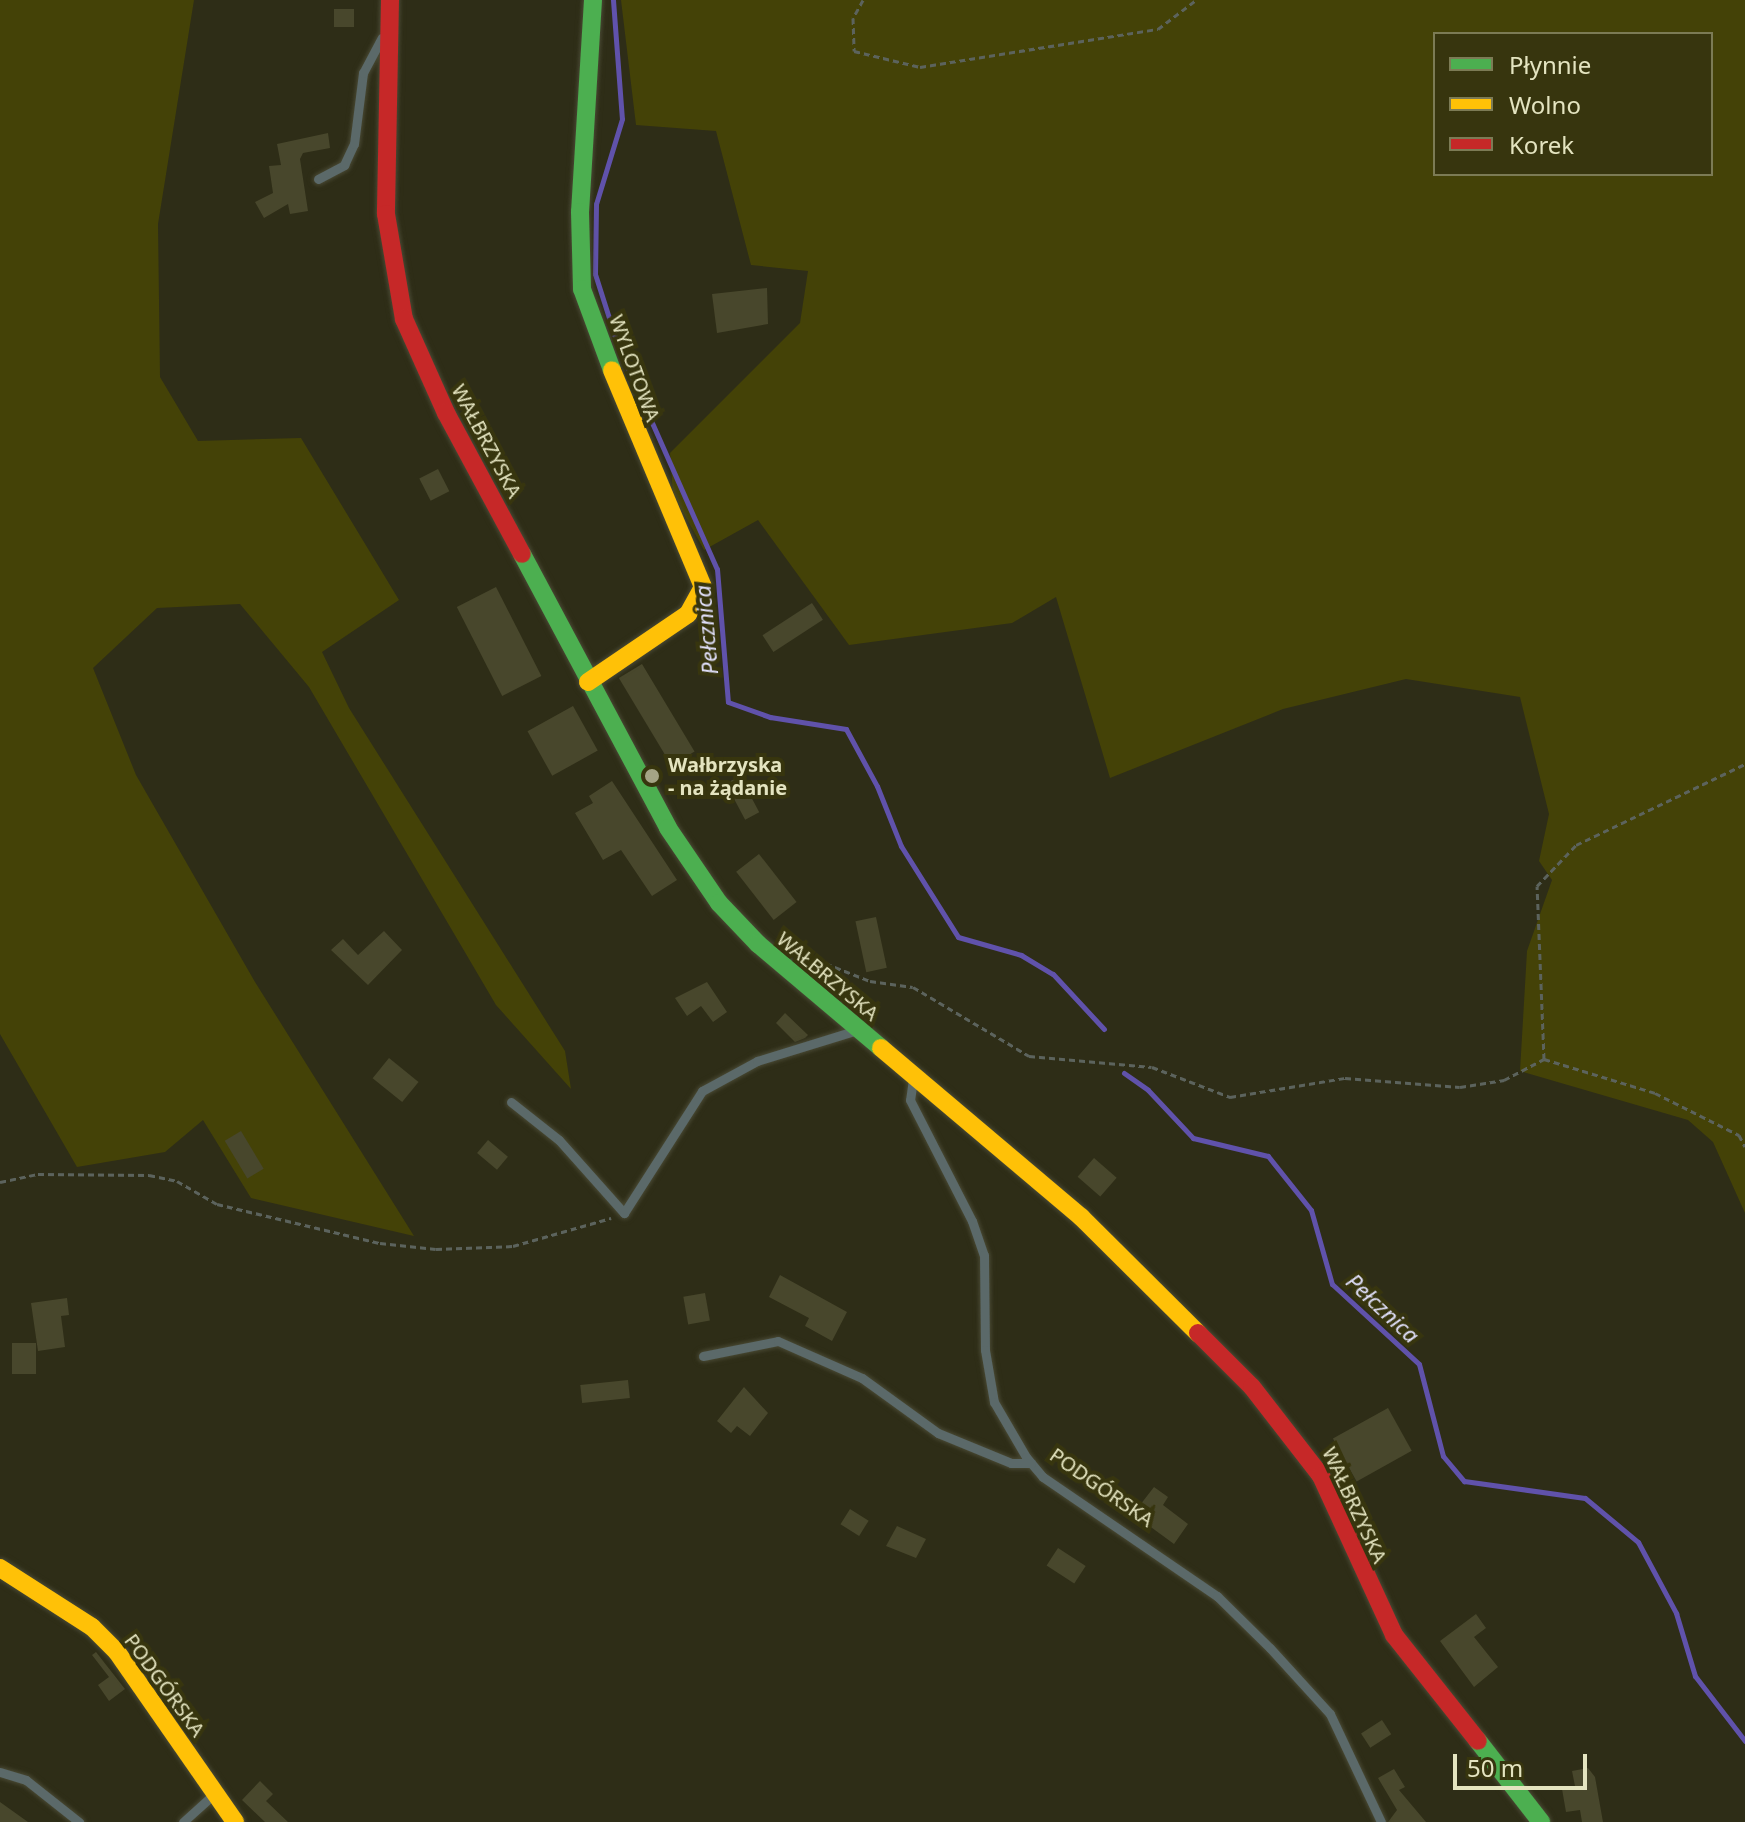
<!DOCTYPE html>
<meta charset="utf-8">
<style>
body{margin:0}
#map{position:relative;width:1745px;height:1822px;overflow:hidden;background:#2e2d17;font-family:"Noto Sans",sans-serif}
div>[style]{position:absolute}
.green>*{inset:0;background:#444207}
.stream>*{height:5px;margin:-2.5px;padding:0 2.5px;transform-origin:2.5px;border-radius:2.5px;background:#6052ab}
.building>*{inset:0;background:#48472c;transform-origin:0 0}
.path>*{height:3px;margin-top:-1.5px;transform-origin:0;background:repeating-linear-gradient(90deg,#5c635d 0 6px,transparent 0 10px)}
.roads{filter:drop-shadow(0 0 2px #494934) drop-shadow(0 0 2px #494934)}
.lane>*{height:9px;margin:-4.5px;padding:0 4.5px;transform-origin:4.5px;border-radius:4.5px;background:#5b6969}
.fast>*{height:18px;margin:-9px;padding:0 9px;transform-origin:9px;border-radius:9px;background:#4caf50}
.slow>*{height:18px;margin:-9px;padding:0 9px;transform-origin:9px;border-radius:9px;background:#ffc107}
.jam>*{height:18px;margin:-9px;padding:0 9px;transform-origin:9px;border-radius:9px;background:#c62828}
.dots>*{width:22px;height:22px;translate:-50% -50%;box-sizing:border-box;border:4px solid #37350e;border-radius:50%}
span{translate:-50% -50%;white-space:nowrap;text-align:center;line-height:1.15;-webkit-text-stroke:8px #37350e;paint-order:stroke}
.street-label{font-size:20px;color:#e4e4c0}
.poi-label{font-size:20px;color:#e4e4c0;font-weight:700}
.left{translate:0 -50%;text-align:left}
.water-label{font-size:22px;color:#e1e0fb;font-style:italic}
.legend{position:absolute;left:1433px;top:32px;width:280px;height:144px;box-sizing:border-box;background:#37350e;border:2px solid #7c7b55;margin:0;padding:10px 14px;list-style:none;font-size:24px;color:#e4e4c0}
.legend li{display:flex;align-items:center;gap:16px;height:40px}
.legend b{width:40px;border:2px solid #7c7b55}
.scale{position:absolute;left:1453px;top:1754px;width:134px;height:36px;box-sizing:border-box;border:4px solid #e4e4c0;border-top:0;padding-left:10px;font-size:24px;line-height:28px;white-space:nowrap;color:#e4e4c0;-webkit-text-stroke:6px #37350e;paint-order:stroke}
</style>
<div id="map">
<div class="green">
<i style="clip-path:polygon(0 0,194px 0,158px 224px,160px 377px,198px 441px,301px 438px,399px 600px,322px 652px,349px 708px,565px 1051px,571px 1089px,496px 1005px,309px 687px,240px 604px,157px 608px,93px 668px,136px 775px,255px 982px,414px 1236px,251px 1198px,203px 1120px,165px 1152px,77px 1167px,0 1034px)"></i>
<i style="clip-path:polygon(evenodd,621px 0,1745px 0,1745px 1213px,1713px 1142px,1688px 1120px,1520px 1071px,1527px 951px,1552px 880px,1539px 861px,1549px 814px,1520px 697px,1406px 679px,1283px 709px,1110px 778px,1056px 597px,1012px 623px,849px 645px,758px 520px,704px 550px,673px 494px,670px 453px,800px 323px,808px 271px,751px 265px,716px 131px,636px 125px,621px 0,1435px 34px,1711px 34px,1711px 174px,1435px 174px,1435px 34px)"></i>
</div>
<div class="stream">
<i style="left:613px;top:0;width:119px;rotate:85.7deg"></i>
<i style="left:622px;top:119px;width:89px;rotate:107deg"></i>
<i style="left:596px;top:204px;width:70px;rotate:90.8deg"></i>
<i style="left:595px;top:274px;width:76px;rotate:72.3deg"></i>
<i style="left:618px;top:346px;width:244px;rotate:66.1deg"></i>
<i style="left:717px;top:569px;width:133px;rotate:85.3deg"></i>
<i style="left:728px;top:702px;width:45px;rotate:19.7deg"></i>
<i style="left:770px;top:717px;width:77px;rotate:9deg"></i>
<i style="left:846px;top:729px;width:65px;rotate:61.5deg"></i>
<i style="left:877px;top:786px;width:65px;rotate:68.2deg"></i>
<i style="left:901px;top:846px;width:107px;rotate:57.9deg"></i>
<i style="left:958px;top:937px;width:66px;rotate:15.9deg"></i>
<i style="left:1021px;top:955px;width:37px;rotate:31deg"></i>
<i style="left:1053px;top:974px;width:75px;rotate:47.2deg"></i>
<i style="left:1124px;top:1073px;width:29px;rotate:35deg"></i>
<i style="left:1148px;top:1090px;width:66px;rotate:46.8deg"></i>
<i style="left:1193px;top:1138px;width:77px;rotate:13.5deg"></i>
<i style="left:1268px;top:1156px;width:69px;rotate:51.5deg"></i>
<i style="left:1311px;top:1210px;width:77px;rotate:74.2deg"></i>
<i style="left:1332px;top:1284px;width:118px;rotate:42.6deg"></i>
<i style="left:1419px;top:1364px;width:95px;rotate:75.4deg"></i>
<i style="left:1443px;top:1456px;width:33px;rotate:50deg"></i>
<i style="left:1464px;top:1481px;width:122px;rotate:8deg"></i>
<i style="left:1585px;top:1498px;width:69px;rotate:39.7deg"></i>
<i style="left:1638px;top:1542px;width:81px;rotate:61.8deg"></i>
<i style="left:1676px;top:1613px;width:66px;rotate:73.2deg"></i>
<i style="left:1695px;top:1676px;width:82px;rotate:52.4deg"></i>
</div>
<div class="building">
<i style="left:334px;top:9px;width:20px;height:18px"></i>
<i style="clip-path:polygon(328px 133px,330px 148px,303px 153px,300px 159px,308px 211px,290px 214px,288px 204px,264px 218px,255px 202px,273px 193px,269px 166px,281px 165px,277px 144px)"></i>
<i style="clip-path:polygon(767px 288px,768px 324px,717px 333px,712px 294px)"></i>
<i style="left:438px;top:469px;width:25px;height:21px;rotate:63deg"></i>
<i style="left:496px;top:587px;width:100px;height:44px;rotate:63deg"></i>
<i style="left:812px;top:603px;width:20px;height:59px;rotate:57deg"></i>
<i style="left:642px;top:664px;width:102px;height:27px;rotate:59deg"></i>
<i style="left:573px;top:706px;width:51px;height:52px;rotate:61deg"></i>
<i style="left:740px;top:776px;width:41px;height:16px;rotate:62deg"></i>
<i style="clip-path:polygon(612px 781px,677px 880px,652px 896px,621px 850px,603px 860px,575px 813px,593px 803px,589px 796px)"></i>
<i style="left:759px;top:854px;width:61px;height:29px;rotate:52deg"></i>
<i style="left:876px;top:917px;width:52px;height:21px;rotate:78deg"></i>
<i style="clip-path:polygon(384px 931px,402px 950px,368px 985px,331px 950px,343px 939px,358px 955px)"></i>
<i style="clip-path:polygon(707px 982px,727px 1012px,713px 1022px,701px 1006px,687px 1016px,675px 998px)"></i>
<i style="clip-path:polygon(785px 1013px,808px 1035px,805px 1038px,795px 1042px,776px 1023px)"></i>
<i style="left:389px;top:1058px;width:38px;height:26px;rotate:39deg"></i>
<i style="left:241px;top:1131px;width:44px;height:19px;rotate:59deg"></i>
<i style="left:488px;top:1140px;width:26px;height:17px;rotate:40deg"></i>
<i style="left:1094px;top:1158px;width:30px;height:25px;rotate:41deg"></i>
<i style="clip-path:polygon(780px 1275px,847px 1312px,832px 1341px,805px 1326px,809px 1318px,769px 1297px)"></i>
<i style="left:705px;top:1293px;width:28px;height:22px;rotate:80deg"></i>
<i style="clip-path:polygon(67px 1298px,69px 1315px,61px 1316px,65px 1347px,38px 1351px,31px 1303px)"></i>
<i style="left:12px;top:1343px;width:24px;height:31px"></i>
<i style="left:628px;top:1380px;width:18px;height:48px;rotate:84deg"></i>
<i style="clip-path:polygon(744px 1387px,768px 1413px,750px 1436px,737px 1426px,731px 1433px,717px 1421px)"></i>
<i style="left:1388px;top:1408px;width:49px;height:63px;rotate:61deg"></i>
<i style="clip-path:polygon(1154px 1487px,1168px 1497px,1163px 1505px,1188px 1524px,1174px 1544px,1133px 1514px)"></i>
<i style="left:850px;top:1509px;width:22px;height:18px;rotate:32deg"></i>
<i style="clip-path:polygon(897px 1526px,926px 1539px,916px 1558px,886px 1546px)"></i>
<i style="left:1058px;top:1548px;width:33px;height:21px;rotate:33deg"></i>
<i style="clip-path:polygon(1476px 1614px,1486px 1628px,1474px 1637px,1498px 1667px,1474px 1687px,1440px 1641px)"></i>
<i style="clip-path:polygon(96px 1652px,125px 1689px,109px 1701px,98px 1685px,109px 1677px,92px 1655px)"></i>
<i style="left:1382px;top:1720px;width:17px;height:25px;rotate:57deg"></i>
<i style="clip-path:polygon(1588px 1768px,1595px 1777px,1603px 1822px,1582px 1822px,1580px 1810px,1566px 1812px,1562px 1789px,1575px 1786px,1572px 1771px)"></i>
<i style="clip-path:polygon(1394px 1769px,1405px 1787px,1399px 1790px,1426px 1822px,1388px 1822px,1397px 1810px,1378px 1778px)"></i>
<i style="clip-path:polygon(260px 1781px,273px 1794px,266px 1801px,288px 1822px,265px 1822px,242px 1800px)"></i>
<i style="clip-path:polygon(0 1802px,28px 1822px,0 1822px)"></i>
</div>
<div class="path">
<i style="left:863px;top:0;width:21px;rotate:119deg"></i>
<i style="left:853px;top:18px;width:33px;rotate:88deg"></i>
<i style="left:854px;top:51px;width:68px;rotate:13.6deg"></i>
<i style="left:920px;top:67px;width:241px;rotate:-9.1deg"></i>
<i style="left:1158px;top:29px;width:48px;rotate:-37.3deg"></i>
<i style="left:807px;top:956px;width:68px;rotate:21.6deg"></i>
<i style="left:870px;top:981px;width:43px;rotate:7.9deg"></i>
<i style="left:913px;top:987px;width:135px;rotate:30.7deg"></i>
<i style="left:1029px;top:1056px;width:123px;rotate:5.1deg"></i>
<i style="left:1152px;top:1067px;width:84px;rotate:21deg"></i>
<i style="left:1230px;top:1097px;width:117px;rotate:-9.4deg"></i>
<i style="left:1345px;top:1078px;width:115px;rotate:4.5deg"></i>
<i style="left:1460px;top:1087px;width:45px;rotate:-9deg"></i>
<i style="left:1504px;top:1080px;width:45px;rotate:-27.7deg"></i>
<i style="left:1544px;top:1059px;width:173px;rotate:-92.3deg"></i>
<i style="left:1537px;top:886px;width:57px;rotate:-46.4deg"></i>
<i style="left:1576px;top:845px;width:187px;rotate:-25.6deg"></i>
<i style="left:1544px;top:1059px;width:116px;rotate:17deg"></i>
<i style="left:1655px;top:1093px;width:94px;rotate:26.6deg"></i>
<i style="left:1739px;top:1135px;width:13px;rotate:63deg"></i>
<i style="left:0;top:1182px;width:39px;rotate:-12deg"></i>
<i style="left:38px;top:1174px;width:111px;rotate:0.5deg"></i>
<i style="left:149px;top:1175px;width:29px;rotate:12deg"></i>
<i style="left:177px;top:1181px;width:46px;rotate:29.9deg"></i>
<i style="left:217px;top:1204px;width:168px;rotate:13.5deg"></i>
<i style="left:380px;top:1243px;width:56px;rotate:6.1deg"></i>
<i style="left:436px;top:1249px;width:77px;rotate:-2.2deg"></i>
<i style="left:513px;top:1246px;width:102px;rotate:-15.9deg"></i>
</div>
<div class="roads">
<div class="lane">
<i style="left:318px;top:179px;width:30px;rotate:-28deg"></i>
<i style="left:344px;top:165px;width:23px;rotate:-65deg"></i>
<i style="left:354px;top:144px;width:72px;rotate:-82.8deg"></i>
<i style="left:363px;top:73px;width:40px;rotate:-62deg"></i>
<i style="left:913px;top:1079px;width:21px;rotate:98deg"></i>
<i style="left:910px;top:1100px;width:136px;rotate:62.9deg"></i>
<i style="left:972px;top:1221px;width:36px;rotate:71deg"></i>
<i style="left:984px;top:1255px;width:95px;rotate:89.4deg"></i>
<i style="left:985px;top:1350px;width:53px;rotate:80.2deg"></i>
<i style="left:994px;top:1402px;width:64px;rotate:59.8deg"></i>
<i style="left:1026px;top:1457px;width:26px;rotate:50deg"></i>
<i style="left:1043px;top:1477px;width:211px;rotate:34.4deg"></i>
<i style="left:1217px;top:1596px;width:74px;rotate:44.5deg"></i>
<i style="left:1270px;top:1648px;width:89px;rotate:47.7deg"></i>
<i style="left:1330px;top:1714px;width:119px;rotate:64.7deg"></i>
<i style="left:511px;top:1102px;width:61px;rotate:38.4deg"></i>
<i style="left:559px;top:1140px;width:98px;rotate:48.3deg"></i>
<i style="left:624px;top:1213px;width:145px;rotate:-57.4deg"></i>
<i style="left:702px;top:1091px;width:63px;rotate:-28.6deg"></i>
<i style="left:757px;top:1061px;width:102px;rotate:-17.2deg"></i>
<i style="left:703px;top:1356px;width:76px;rotate:-11.3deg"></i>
<i style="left:778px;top:1341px;width:92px;rotate:23.8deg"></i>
<i style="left:862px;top:1378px;width:94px;rotate:35.9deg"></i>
<i style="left:938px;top:1433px;width:79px;rotate:22.3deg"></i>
<i style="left:1011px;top:1463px;width:20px"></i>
<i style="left:0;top:1772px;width:27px;rotate:17deg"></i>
<i style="left:26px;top:1780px;width:68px;rotate:38.4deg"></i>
<i style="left:183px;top:1822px;width:42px;rotate:-42.1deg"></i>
</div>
<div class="fast">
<i style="left:593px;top:0;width:212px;rotate:93.5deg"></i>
<i style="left:580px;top:212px;width:77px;rotate:88.5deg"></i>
<i style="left:582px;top:289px;width:86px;rotate:69.7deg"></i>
<i style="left:522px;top:554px;width:310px;rotate:61.9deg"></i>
<i style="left:668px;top:828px;width:91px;rotate:55.8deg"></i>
<i style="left:719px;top:903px;width:57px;rotate:46.4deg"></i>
<i style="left:758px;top:944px;width:161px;rotate:40.2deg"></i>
<i style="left:1478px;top:1741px;width:103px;rotate:52.1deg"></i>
</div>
<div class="slow">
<i style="left:588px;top:682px;width:121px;rotate:-34.2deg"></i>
<i style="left:688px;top:614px;width:31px;rotate:-61deg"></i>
<i style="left:703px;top:587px;width:235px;rotate:-112.8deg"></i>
<i style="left:881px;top:1048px;width:262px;rotate:40.2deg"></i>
<i style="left:1081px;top:1217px;width:165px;rotate:44.8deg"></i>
<i style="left:0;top:1568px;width:109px;rotate:32.7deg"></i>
<i style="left:92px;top:1627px;width:35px;rotate:45deg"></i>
<i style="left:117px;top:1652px;width:207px;rotate:55.2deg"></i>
</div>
<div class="jam">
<i style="left:390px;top:0;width:214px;rotate:91.1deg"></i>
<i style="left:386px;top:214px;width:107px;rotate:80.3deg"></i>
<i style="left:404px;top:319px;width:103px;rotate:65.9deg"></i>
<i style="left:446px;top:413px;width:160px;rotate:61.7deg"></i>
<i style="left:1198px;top:1333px;width:76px;rotate:45deg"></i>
<i style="left:1252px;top:1387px;width:113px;rotate:52.2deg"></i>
<i style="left:1321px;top:1476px;width:175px;rotate:65.3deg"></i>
<i style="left:1394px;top:1635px;width:135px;rotate:51.6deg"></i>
</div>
</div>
<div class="dots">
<i style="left:652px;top:776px;background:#a4a485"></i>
</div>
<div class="street-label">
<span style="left:635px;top:368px;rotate:70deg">WYLOTOWA</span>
<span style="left:487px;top:441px;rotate:62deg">WAŁBRZYSKA</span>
<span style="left:828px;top:976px;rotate:40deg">WAŁBRZYSKA</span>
<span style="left:1102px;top:1487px;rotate:35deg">PODGÓRSKA</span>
<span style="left:1355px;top:1505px;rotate:65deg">WAŁBRZYSKA</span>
<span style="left:165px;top:1685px;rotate:54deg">PODGÓRSKA</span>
</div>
<div class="poi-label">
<span class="left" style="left:668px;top:776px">Wałbrzyska<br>- na żądanie</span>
</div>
<div class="water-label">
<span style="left:706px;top:630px;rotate:-95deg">Pełcznica</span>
<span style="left:1383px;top:1308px;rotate:43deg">Pełcznica</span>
</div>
<ul class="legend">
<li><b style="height:10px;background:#4caf50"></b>Płynnie</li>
<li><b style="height:10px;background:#ffc107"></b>Wolno</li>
<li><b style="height:10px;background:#c62828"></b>Korek</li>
</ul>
<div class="scale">50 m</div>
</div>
